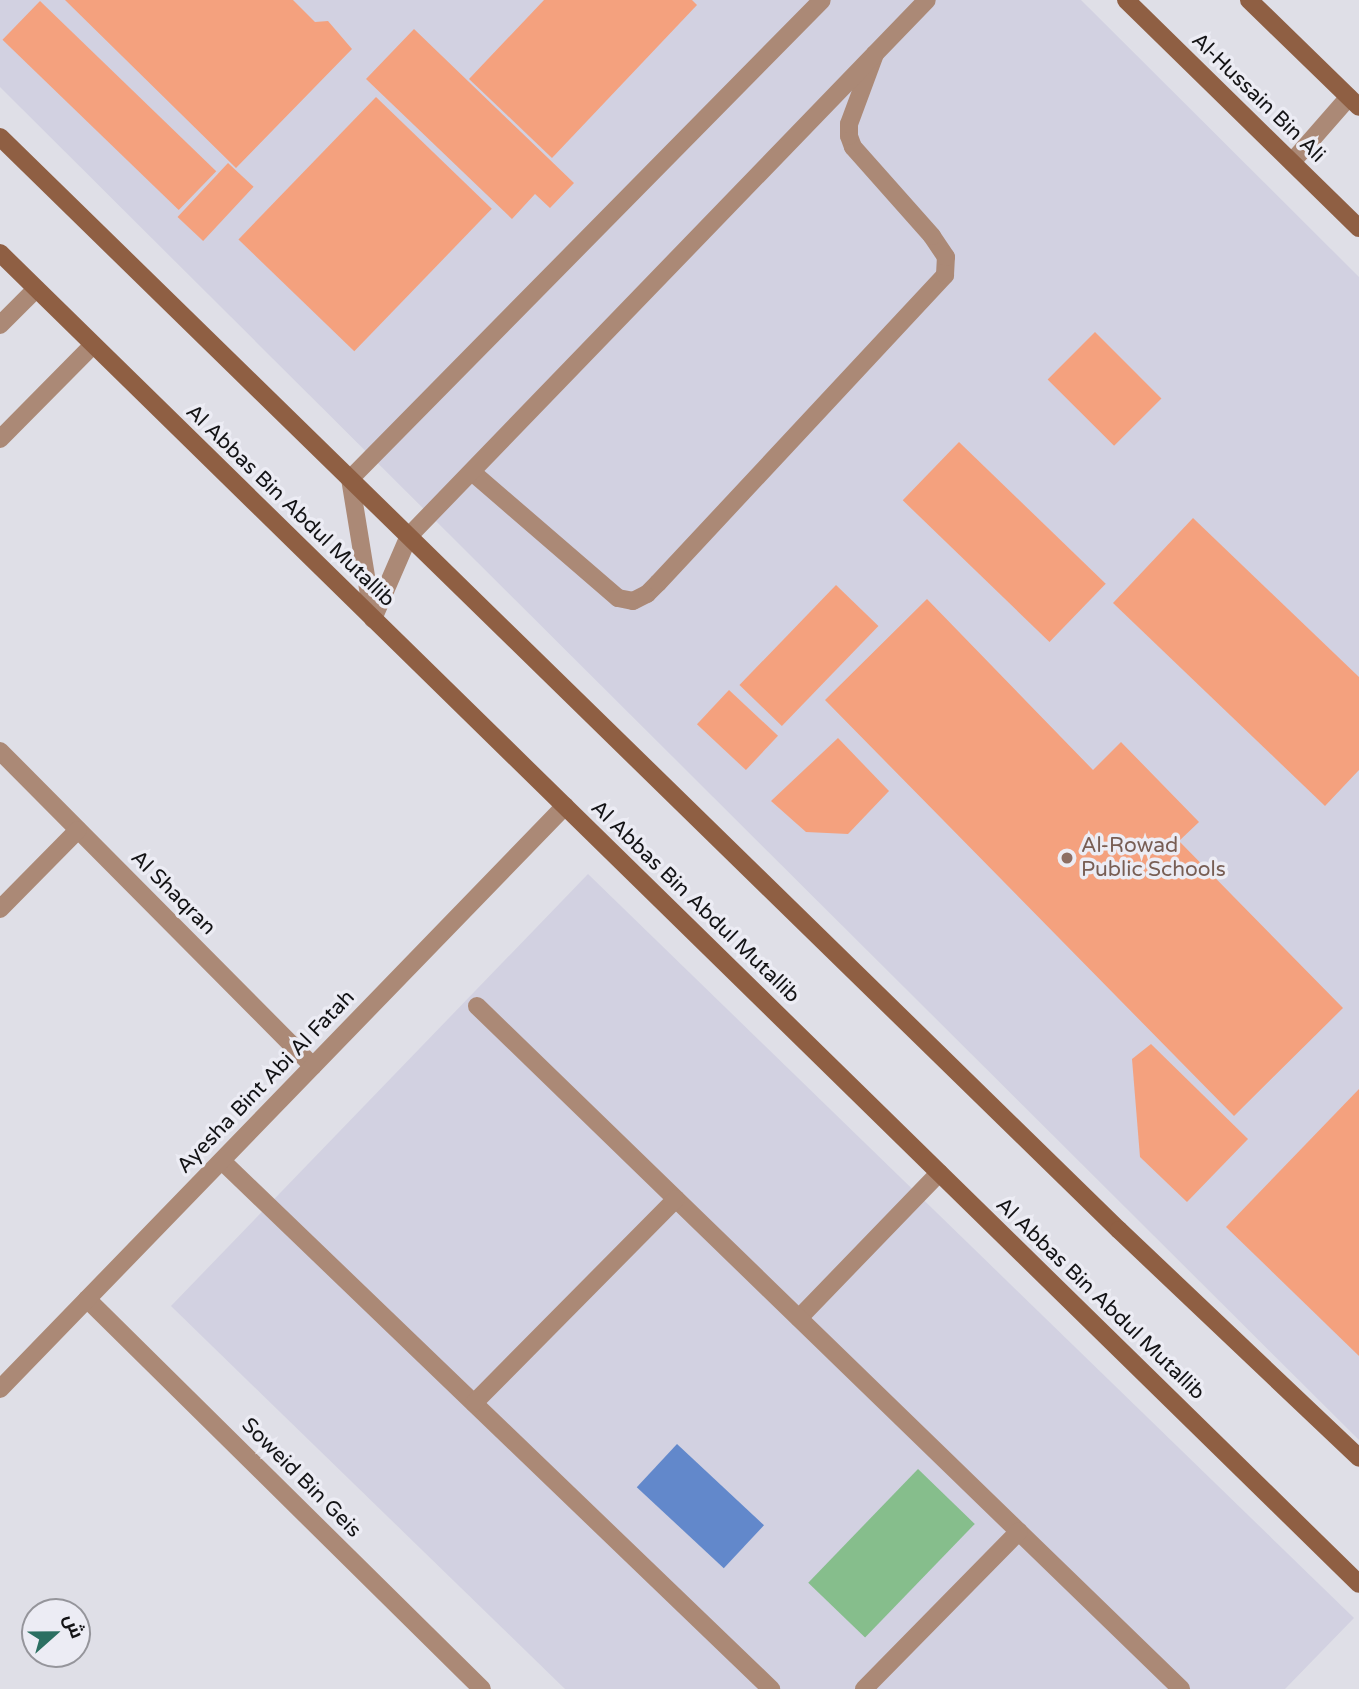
<!DOCTYPE html>
<meta charset="utf-8">
<style>
body{margin:0}
#map{position:relative;width:1359px;height:1689px;overflow:hidden;background:#dfdfe7;font-family:"Varela Round",Cairo,sans-serif}
div>[style]{position:absolute}
.built>*{inset:0;background:#d2d1e1}
.green>*{inset:0;background:#86be8c;transform-origin:0 0}
.water>*{inset:0;background:#6288cb;transform-origin:0 0}
.building>*{inset:0;background:#f4a17e;transform-origin:0 0}
.lane>*{height:18px;margin:-9px;padding:0 9px;transform-origin:9px;border-radius:9px;background:#ab8976}
.street>*{height:18px;margin:-9px;padding:0 9px;transform-origin:9px;border-radius:9px;background:#ab8976}
.secondary>*{height:18px;margin:-9px;padding:0 9px;transform-origin:9px;border-radius:9px;background:#8f5f43}
.dots>*{width:19px;height:19px;translate:-50% -50%;box-sizing:border-box;border:4px solid #ececf4;border-radius:50%}
span{translate:-50% -50%;white-space:nowrap;text-align:center;line-height:1.15;-webkit-text-stroke:7px #ececf4;paint-order:stroke}
.street-label{font-size:21px;color:#131315}
.education-label{font-size:21px;color:#785e54}
.left{translate:0 -50%;text-align:left}
.north{position:absolute;left:21px;top:1598px;width:70px;height:70px;box-sizing:border-box;background:#ececf4;border:2px solid #95959b;border-radius:50%;rotate:69deg;font-size:19px;font-weight:700;line-height:28px;text-align:center;color:#131315}
.north::after{content:'';display:block;margin:auto;width:24px;height:32px;background:#2b6f61;clip-path:polygon(50% 0,100% 100%,50% 72%,0 100%)}
</style>
<div id="map">
<div class="built">
<i style="clip-path:polygon(0 0,1081px 0,1359px 277px,1359px 1440px,0 87px)"></i>
<i style="clip-path:polygon(588px 874px,1354px 1618px,1285px 1689px,565px 1689px,171px 1306px)"></i>
</div>
<div class="green">
<i style="left:918px;top:1469px;width:79px;height:158px;rotate:44deg"></i>
</div>
<div class="water">
<i style="left:677px;top:1444px;width:119px;height:59px;rotate:43deg"></i>
</div>
<div class="building">
<i style="clip-path:polygon(65px 0,293px 0,315px 22px,328px 21px,352px 49px,236px 168px)"></i>
<i style="clip-path:polygon(544px 0,692px 0,697px 5px,552px 158px,469px 79px)"></i>
<i style="left:40px;top:1px;width:245px;height:54px;rotate:44deg"></i>
<i style="clip-path:polygon(414px 29px,574px 183px,550px 208px,535px 194px,512px 219px,366px 79px)"></i>
<i style="left:376px;top:97px;width:161px;height:198px;rotate:44deg"></i>
<i style="left:228px;top:163px;width:35px;height:74px;rotate:43deg"></i>
<i style="left:1095px;top:332px;width:94px;height:67px;rotate:45deg"></i>
<i style="left:959px;top:442px;width:204px;height:81px;rotate:44deg"></i>
<i style="clip-path:polygon(1193px 518px,1359px 677px,1359px 770px,1325px 806px,1113px 603px)"></i>
<i style="left:836px;top:585px;width:59px;height:139px;rotate:44deg"></i>
<i style="clip-path:polygon(927px 599px,1093px 770px,1121px 742px,1199px 822px,1179px 841px,1343px 1008px,1234px 1116px,825px 700px)"></i>
<i style="left:729px;top:690px;width:67px;height:47px;rotate:43deg"></i>
<i style="clip-path:polygon(838px 738px,889px 791px,848px 834px,806px 832px,771px 801px)"></i>
<i style="clip-path:polygon(1151px 1044px,1248px 1139px,1187px 1202px,1140px 1157px,1132px 1059px)"></i>
<i style="clip-path:polygon(1359px 1089px,1359px 1356px,1226px 1227px)"></i>
</div>
<div class="lane">
<i style="left:472px;top:472px;width:193px;rotate:40.8deg"></i>
<i style="left:618px;top:598px;width:15px;rotate:11deg"></i>
<i style="left:633px;top:601px;width:16px;rotate:-27deg"></i>
<i style="left:647px;top:594px;width:16px;rotate:-45deg"></i>
<i style="left:658px;top:583px;width:421px;rotate:-47deg"></i>
<i style="left:945px;top:275px;width:18px;rotate:-87deg"></i>
<i style="left:946px;top:257px;width:25px;rotate:-124deg"></i>
<i style="left:932px;top:236px;width:119px;rotate:-131.6deg"></i>
<i style="left:853px;top:147px;width:12px;rotate:-110deg"></i>
<i style="left:849px;top:136px;width:12px;rotate:-90deg"></i>
<i style="left:849px;top:124px;width:75px;rotate:-69.6deg"></i>
<i style="left:799px;top:1318px;width:202px;rotate:-46deg"></i>
</div>
<div class="street">
<i style="left:1292px;top:162px;width:86px;rotate:-48.8deg"></i>
<i style="left:0;top:325px;width:51px;rotate:-45deg"></i>
<i style="left:0;top:439px;width:132px;rotate:-45.3deg"></i>
<i style="left:373px;top:619px;width:90px;rotate:-66.6deg"></i>
<i style="left:409px;top:536px;width:745px;rotate:-45.98deg"></i>
<i style="left:373px;top:619px;width:142px;rotate:-99.3deg"></i>
<i style="left:350px;top:479px;width:672px;rotate:-45.42deg"></i>
<i style="left:0;top:751px;width:444px;rotate:45.2deg"></i>
<i style="left:0;top:909px;width:111px;rotate:-45.4deg"></i>
<i style="left:477px;top:1006px;width:981px;rotate:44.13deg"></i>
<i style="left:222px;top:1161px;width:762px;rotate:43.88deg"></i>
<i style="left:87px;top:1299px;width:555px;rotate:44.64deg"></i>
<i style="left:0;top:1389px;width:812px;rotate:-45.9deg"></i>
<i style="left:474px;top:1403px;width:287px;rotate:-45.3deg"></i>
<i style="left:864px;top:1689px;width:221px;rotate:-45.5deg"></i>
</div>
<div class="secondary">
<i style="left:1126px;top:0;width:326px;rotate:44.4deg"></i>
<i style="left:1249px;top:0;width:153px;rotate:44.2deg"></i>
<i style="left:0;top:137px;width:1564px;rotate:44.33deg"></i>
<i style="left:1119px;top:1230px;width:331px;rotate:43.5deg"></i>
<i style="left:0;top:253px;width:1902px;rotate:44.4deg"></i>
</div>
<div class="dots">
<i style="left:1067px;top:858px;background:#8d6e63"></i>
</div>
<div class="street-label">
<span style="left:1258px;top:98px;rotate:44deg">Al-Hussain Bin Ali</span>
<span style="left:290px;top:506px;rotate:44deg">Al Abbas Bin Abdul Mutallib</span>
<span style="left:173px;top:893px;rotate:45deg">Al Shaqran</span>
<span style="left:695px;top:902px;rotate:44deg">Al Abbas Bin Abdul Mutallib</span>
<span style="left:266px;top:1082px;rotate:-46deg">Ayesha Bint Abi Al Fatah</span>
<span style="left:1100px;top:1299px;rotate:44deg">Al Abbas Bin Abdul Mutallib</span>
<span style="left:301px;top:1478px;rotate:45deg">Soweid Bin Geis</span>
</div>
<div class="education-label">
<span class="left" style="left:1081px;top:858px">Al-Rowad<br>Public Schools</span>
</div>
<div class="north">ش</div>
</div>
